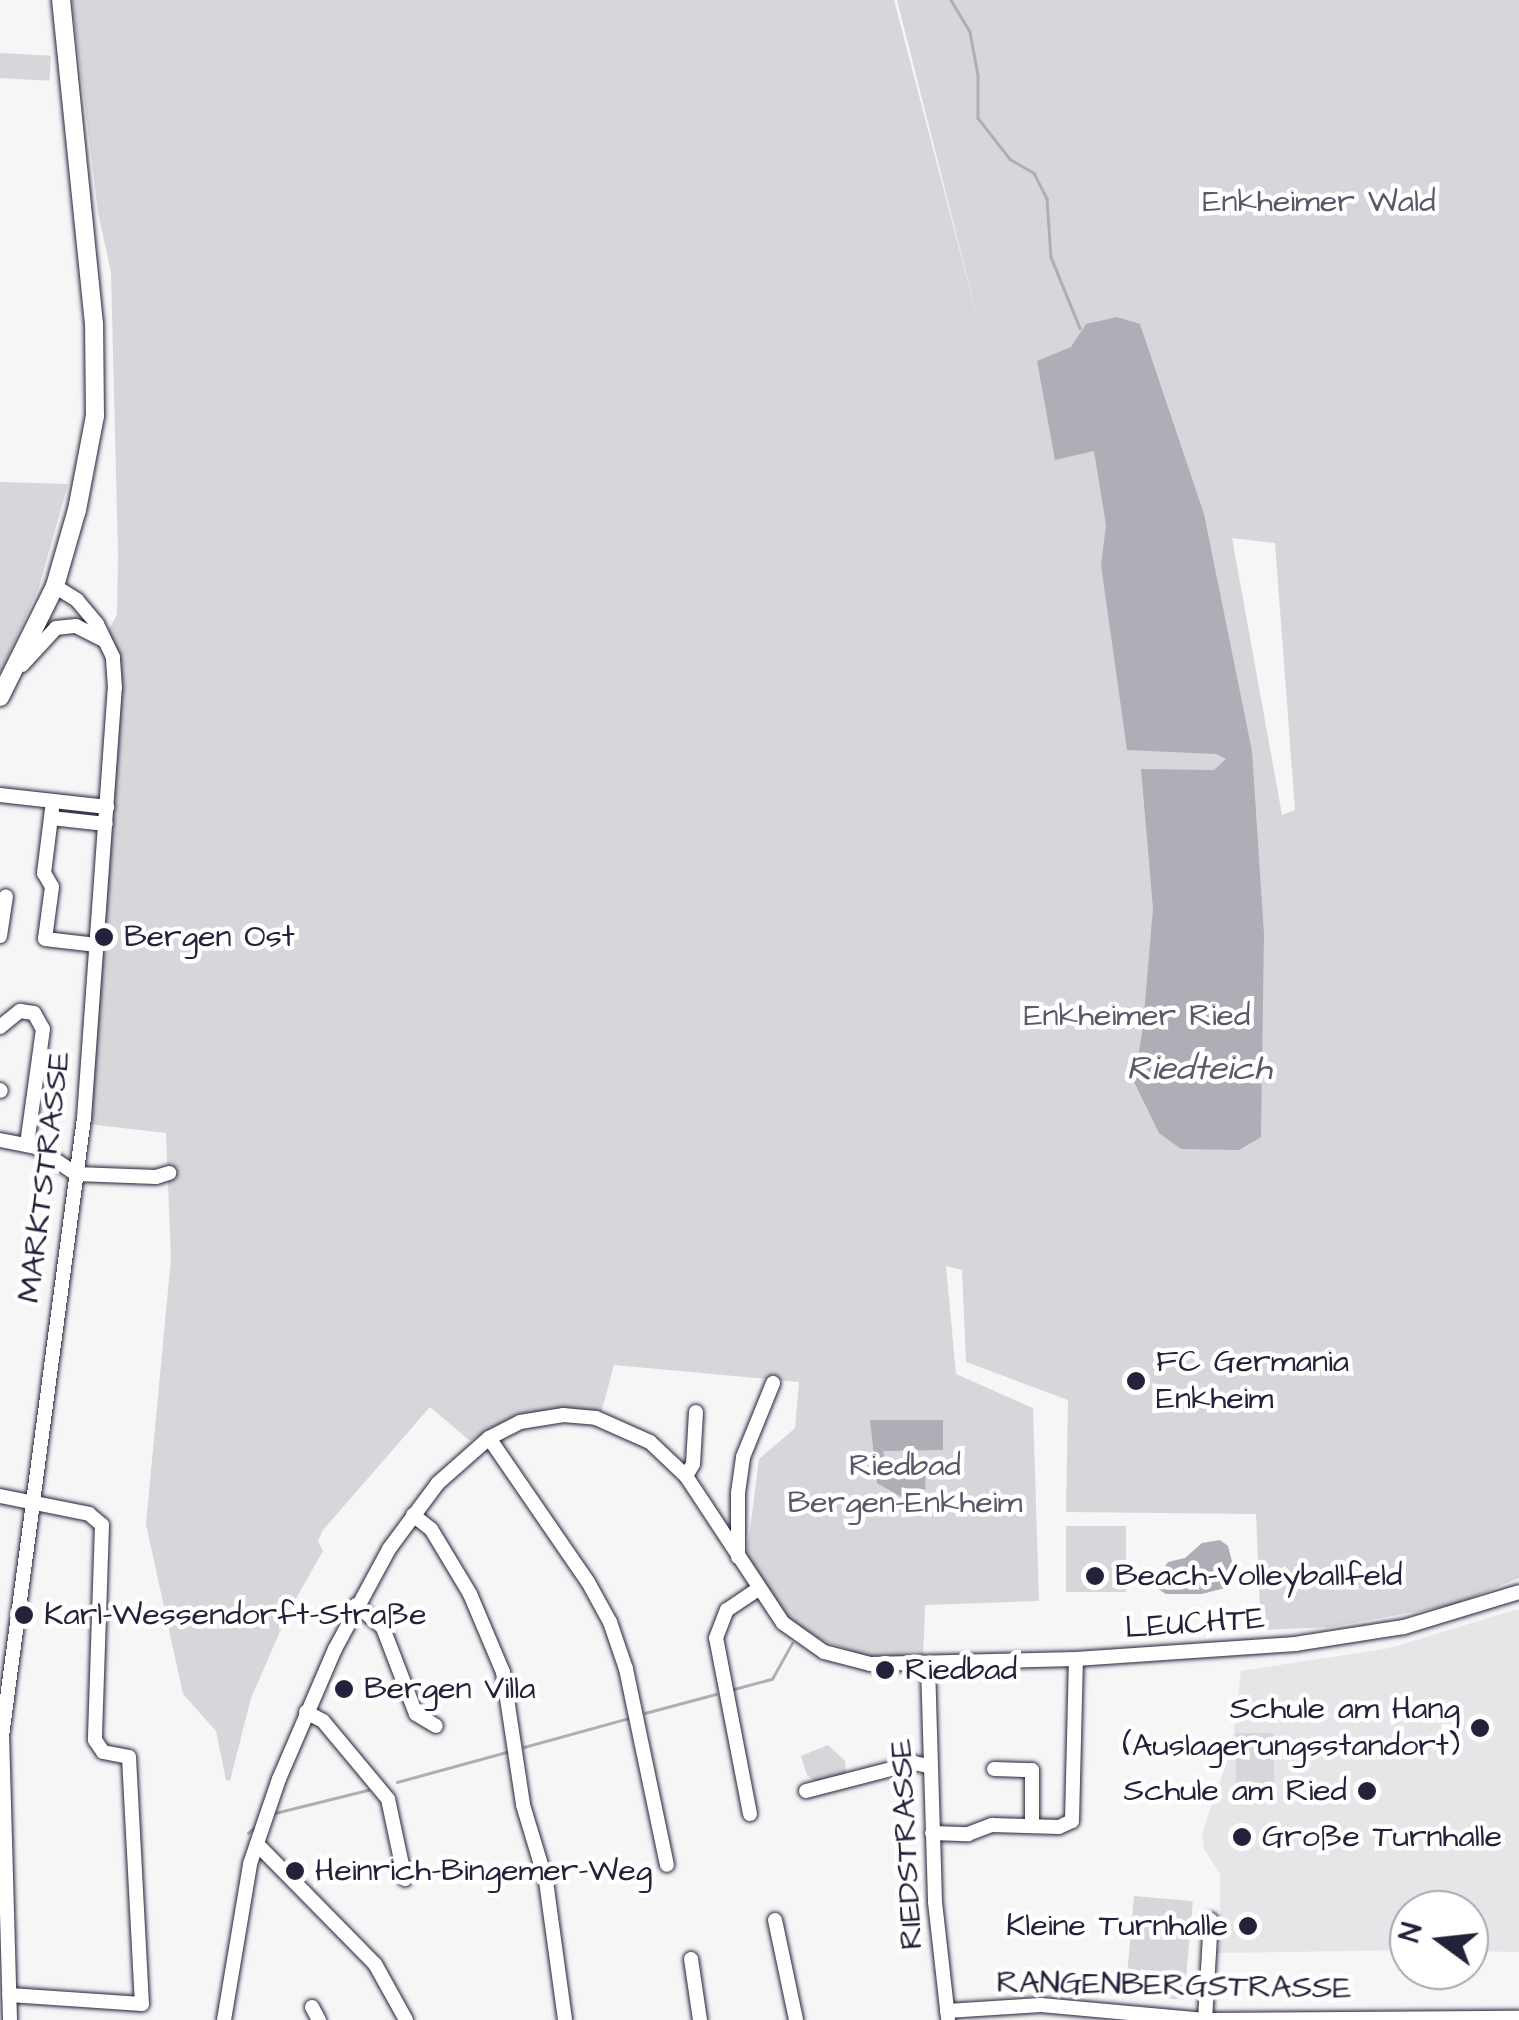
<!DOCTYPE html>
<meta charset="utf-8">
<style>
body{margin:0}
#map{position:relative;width:1519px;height:2020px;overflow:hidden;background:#f6f6f7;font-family:"Architects Daughter",sans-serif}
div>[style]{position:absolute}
.built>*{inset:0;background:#e6e6e9}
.green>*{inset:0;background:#d7d7db;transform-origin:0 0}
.water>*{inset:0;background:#aeaeb7}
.stream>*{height:2.5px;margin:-1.25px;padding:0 1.25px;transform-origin:1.25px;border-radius:1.25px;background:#aeaeb7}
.roads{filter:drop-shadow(0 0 2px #22223b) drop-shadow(0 0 2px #22223b)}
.minor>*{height:14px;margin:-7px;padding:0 7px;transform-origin:7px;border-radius:7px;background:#fff}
.major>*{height:18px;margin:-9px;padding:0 9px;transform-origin:9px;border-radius:9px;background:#fff}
.dots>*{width:28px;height:28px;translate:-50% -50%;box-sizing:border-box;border:5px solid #fff;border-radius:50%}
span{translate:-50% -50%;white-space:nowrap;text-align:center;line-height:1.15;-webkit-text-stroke:9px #fff;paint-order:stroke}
.park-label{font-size:32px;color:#58586b}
.poi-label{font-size:32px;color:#22223b}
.left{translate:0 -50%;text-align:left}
.right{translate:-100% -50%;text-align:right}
.street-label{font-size:32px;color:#22223b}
.water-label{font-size:35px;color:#5a5a6d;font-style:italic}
.north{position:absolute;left:1389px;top:1890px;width:100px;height:100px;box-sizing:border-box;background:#fff;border:2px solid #a7a7b1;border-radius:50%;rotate:285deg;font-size:28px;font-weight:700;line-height:40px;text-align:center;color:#22223b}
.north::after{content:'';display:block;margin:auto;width:35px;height:45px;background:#22223b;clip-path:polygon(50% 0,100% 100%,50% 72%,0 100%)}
</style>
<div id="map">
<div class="built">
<i style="clip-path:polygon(1514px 1610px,1519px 1610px,1519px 1952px,1469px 1951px,1469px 1910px,1409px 1910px,1409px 1950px,1216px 1953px,1220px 1946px,1220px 1874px,1204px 1849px,1202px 1833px,1232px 1747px,1241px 1671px,1390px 1648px)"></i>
</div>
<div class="green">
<i style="clip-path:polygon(evenodd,72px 0,894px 0,979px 324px,897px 0,1519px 0,1519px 1578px,1453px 1605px,1331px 1627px,1261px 1630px,1256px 1514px,1066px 1512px,1068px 1400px,966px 1362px,962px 1270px,946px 1266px,956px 1374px,1033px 1408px,1039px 1601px,925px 1605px,923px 1660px,869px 1657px,807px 1635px,785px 1615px,746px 1561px,759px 1459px,795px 1428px,799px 1382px,614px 1365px,601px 1413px,555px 1410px,516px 1415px,470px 1441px,430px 1407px,323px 1530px,318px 1541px,323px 1551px,289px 1611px,251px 1698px,230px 1781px,226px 1780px,216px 1731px,183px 1694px,146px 1524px,171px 1258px,166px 1133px,88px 1124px,115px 688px,104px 640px,117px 614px,118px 554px,111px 273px,98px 212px,72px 0,1232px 538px,1275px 543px,1295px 810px,1282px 815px,1232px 538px)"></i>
<i style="left:0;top:53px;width:51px;height:25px;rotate:3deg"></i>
<i style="clip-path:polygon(0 482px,68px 484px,39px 587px,0 674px)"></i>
<i style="left:1066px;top:1526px;width:60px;height:66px"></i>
<i style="left:1236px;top:1733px;width:38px;height:65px"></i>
<i style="clip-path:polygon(828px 1745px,845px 1761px,846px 1775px,817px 1782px,807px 1775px,801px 1756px)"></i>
<i style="left:1134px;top:1896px;width:59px;height:99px;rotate:5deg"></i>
</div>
<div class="water">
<i style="clip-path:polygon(1117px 317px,1140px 324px,1204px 514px,1252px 751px,1264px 934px,1261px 1137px,1239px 1150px,1181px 1149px,1159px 1133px,1134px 1082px,1143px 1027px,1153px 908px,1141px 769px,1214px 770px,1226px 759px,1216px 754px,1127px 750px,1101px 565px,1106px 525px,1094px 451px,1055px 460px,1037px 361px,1071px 347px,1086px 324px)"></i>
<i style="clip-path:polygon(870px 1420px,943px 1420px,943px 1450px,883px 1451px,886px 1465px,926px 1463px,925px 1493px,910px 1502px,877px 1483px)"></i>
<i style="clip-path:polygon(1220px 1540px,1228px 1546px,1234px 1569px,1229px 1587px,1202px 1594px,1166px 1594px,1156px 1588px,1158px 1577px,1168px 1562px,1185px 1558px,1202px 1543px)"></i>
</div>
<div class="stream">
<i style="left:951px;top:0;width:37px;rotate:59deg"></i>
<i style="left:970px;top:32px;width:44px;rotate:79.5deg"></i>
<i style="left:978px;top:75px;width:43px;rotate:90deg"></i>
<i style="left:978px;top:118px;width:52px;rotate:52deg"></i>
<i style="left:1010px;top:159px;width:28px;rotate:30deg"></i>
<i style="left:1034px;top:173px;width:29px;rotate:63deg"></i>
<i style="left:1047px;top:199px;width:58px;rotate:86.1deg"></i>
<i style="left:1051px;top:257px;width:77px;rotate:67.8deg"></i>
<i style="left:734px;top:1689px;width:39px;rotate:-15deg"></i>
<i style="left:772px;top:1679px;width:41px;rotate:-60.9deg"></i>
<i style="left:645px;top:1713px;width:73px;rotate:-15deg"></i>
<i style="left:524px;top:1747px;width:109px;rotate:-15.4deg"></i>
<i style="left:397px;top:1782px;width:114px;rotate:-15.3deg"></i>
<i style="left:275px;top:1813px;width:96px;rotate:-13.9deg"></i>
<i style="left:248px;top:1833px;width:8px;rotate:-40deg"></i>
</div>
<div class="roads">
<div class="minor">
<i style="left:22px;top:665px;width:50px;rotate:-47.4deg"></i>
<i style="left:56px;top:628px;width:20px;rotate:-6deg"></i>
<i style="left:76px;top:626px;width:31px;rotate:27deg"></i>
<i style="left:0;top:795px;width:108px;rotate:6.4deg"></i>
<i style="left:53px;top:801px;width:73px;rotate:97.1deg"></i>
<i style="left:44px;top:873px;width:16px;rotate:60deg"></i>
<i style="left:52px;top:887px;width:52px;rotate:97.7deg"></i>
<i style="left:45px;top:939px;width:52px;rotate:6.6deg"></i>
<i style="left:51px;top:818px;width:55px;rotate:6.2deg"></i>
<i style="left:0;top:936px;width:40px;rotate:-81.5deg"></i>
<i style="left:0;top:1027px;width:26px;rotate:-39deg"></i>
<i style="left:20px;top:1011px;width:14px;rotate:8deg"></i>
<i style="left:34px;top:1013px;width:18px;rotate:61deg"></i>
<i style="left:43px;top:1029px;width:116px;rotate:97.9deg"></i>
<i style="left:0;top:1090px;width:1px;rotate:45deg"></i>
<i style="left:0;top:1140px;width:37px;rotate:11deg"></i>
<i style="left:36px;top:1147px;width:48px;rotate:34deg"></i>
<i style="left:76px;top:1174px;width:80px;rotate:2.1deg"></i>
<i style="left:156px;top:1177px;width:14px;rotate:-17deg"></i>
<i style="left:489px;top:1438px;width:175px;rotate:55.5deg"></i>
<i style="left:588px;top:1582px;width:46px;rotate:61.2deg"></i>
<i style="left:610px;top:1622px;width:50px;rotate:71.2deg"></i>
<i style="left:626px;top:1669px;width:200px;rotate:78.2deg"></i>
<i style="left:686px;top:1476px;width:14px;rotate:-60deg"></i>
<i style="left:693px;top:1464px;width:52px;rotate:-86.7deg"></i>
<i style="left:0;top:1496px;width:91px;rotate:11.4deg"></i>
<i style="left:89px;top:1514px;width:17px;rotate:40deg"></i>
<i style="left:102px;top:1525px;width:215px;rotate:91.9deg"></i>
<i style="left:95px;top:1740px;width:14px;rotate:56deg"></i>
<i style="left:103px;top:1752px;width:26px;rotate:11deg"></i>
<i style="left:129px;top:1757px;width:247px;rotate:87deg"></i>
<i style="left:142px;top:2004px;width:133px;rotate:-176.1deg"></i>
<i style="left:413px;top:1515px;width:23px;rotate:38deg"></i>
<i style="left:431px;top:1529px;width:76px;rotate:59deg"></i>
<i style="left:470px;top:1594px;width:85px;rotate:67.1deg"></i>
<i style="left:503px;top:1672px;width:134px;rotate:81.4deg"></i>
<i style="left:523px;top:1805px;width:79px;rotate:73.2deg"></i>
<i style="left:546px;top:1881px;width:140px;rotate:82.2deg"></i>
<i style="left:738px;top:1557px;width:64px;rotate:-90deg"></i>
<i style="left:738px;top:1493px;width:36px;rotate:-82deg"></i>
<i style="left:743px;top:1457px;width:80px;rotate:-67.9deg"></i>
<i style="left:356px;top:1605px;width:35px;rotate:40deg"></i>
<i style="left:383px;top:1628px;width:92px;rotate:69deg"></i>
<i style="left:416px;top:1714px;width:23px;rotate:31deg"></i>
<i style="left:928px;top:1665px;width:237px;rotate:88.3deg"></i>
<i style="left:935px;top:1902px;width:117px;rotate:83.6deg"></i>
<i style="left:306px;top:1712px;width:19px;rotate:28deg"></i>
<i style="left:323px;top:1721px;width:102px;rotate:50.2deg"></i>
<i style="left:388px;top:1799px;width:82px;rotate:78deg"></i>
<i style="left:994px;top:1769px;width:38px;rotate:2deg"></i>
<i style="left:1032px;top:1770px;width:56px;rotate:90deg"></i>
<i style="left:806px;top:1791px;width:112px;rotate:-14.5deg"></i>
<i style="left:914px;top:1763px;width:14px;rotate:12deg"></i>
<i style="left:750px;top:1814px;width:179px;rotate:-100.9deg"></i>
<i style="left:716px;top:1638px;width:30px;rotate:-69deg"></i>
<i style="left:727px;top:1610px;width:36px;rotate:-34deg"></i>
<i style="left:932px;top:1833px;width:36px;rotate:2deg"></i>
<i style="left:968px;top:1834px;width:26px;rotate:-21deg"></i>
<i style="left:992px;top:1825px;width:67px;rotate:1.7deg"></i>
<i style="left:1059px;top:1827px;width:14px;rotate:-25deg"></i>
<i style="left:1072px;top:1821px;width:162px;rotate:-88.6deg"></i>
<i style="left:257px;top:1844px;width:168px;rotate:45.5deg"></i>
<i style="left:375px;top:1964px;width:64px;rotate:61deg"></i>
<i style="left:775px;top:1920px;width:102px;rotate:78.1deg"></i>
<i style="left:691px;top:1959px;width:62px;rotate:81.6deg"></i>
<i style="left:312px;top:2007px;width:15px;rotate:62deg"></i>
<i style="left:947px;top:2011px;width:94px;rotate:-3.7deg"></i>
<i style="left:1041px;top:2005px;width:165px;rotate:5.2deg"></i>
<i style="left:1205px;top:2020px;width:314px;rotate:-0.4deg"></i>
<i style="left:10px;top:2020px;width:284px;rotate:-91.6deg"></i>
<i style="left:2px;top:1736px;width:623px;rotate:-82.44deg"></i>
<i style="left:84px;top:1118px;width:431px;rotate:-85.9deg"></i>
<i style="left:115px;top:688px;width:31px;rotate:-94deg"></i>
<i style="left:113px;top:657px;width:37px;rotate:-116deg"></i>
<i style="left:97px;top:624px;width:31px;rotate:-130deg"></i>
<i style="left:77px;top:600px;width:26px;rotate:-148deg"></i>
<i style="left:224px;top:2020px;width:158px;rotate:-80.5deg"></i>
<i style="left:250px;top:1864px;width:90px;rotate:-71.2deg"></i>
<i style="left:279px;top:1779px;width:142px;rotate:-66.7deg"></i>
<i style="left:335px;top:1649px;width:114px;rotate:-61.6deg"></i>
<i style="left:389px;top:1549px;width:82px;rotate:-53.4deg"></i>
<i style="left:438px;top:1483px;width:68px;rotate:-41.4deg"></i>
<i style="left:489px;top:1438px;width:35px;rotate:-27deg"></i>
<i style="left:520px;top:1422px;width:44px;rotate:-9.2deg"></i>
<i style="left:563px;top:1415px;width:33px;rotate:5deg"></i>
<i style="left:596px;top:1418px;width:59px;rotate:24deg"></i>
<i style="left:650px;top:1442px;width:50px;rotate:43.4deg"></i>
<i style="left:686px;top:1476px;width:176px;rotate:56.6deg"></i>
<i style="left:783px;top:1623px;width:50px;rotate:35.3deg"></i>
<i style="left:824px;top:1652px;width:48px;rotate:14.6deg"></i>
<i style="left:870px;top:1664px;width:206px;rotate:-1.4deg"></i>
<i style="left:1076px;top:1659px;width:220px;rotate:-3.9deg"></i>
<i style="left:1295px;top:1644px;width:110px;rotate:-8.9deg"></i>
<i style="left:1404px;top:1627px;width:120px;rotate:-16.9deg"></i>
<i style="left:1205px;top:2020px;width:100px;rotate:-86.6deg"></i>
</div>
<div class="major">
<i style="left:0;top:697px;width:124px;rotate:-63.6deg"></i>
<i style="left:55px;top:586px;width:79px;rotate:-73.9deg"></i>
<i style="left:77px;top:510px;width:96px;rotate:-79.2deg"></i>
<i style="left:95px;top:416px;width:92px;rotate:-90.6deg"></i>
<i style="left:94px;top:324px;width:326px;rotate:-95.8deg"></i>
</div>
</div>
<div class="dots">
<i style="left:104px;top:937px;background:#22223b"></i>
<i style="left:1136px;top:1381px;background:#22223b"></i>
<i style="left:1095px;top:1576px;background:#22223b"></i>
<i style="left:24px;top:1615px;background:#22223b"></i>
<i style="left:885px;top:1670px;background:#22223b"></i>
<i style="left:344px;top:1689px;background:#22223b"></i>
<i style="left:1480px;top:1728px;background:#22223b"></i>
<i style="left:1367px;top:1791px;background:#22223b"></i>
<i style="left:1242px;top:1837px;background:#22223b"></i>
<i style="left:295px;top:1871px;background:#22223b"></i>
<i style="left:1248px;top:1926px;background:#22223b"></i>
</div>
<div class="park-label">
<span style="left:1319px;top:202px">Enkheimer Wald</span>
<span style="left:1137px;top:1016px">Enkheimer Ried</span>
<span style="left:905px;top:1485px">Riedbad<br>Bergen-Enkheim</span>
</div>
<div class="poi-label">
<span class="left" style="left:124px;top:937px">Bergen Ost</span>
<span class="left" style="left:1156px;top:1381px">FC Germania<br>Enkheim</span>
<span class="left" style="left:1115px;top:1576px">Beach-Volleyballfeld</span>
<span class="left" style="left:44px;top:1615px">Karl-Wessendorft-Straße</span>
<span class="left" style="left:905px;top:1670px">Riedbad</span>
<span class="left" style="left:364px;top:1689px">Bergen Villa</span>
<span class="right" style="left:1460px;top:1728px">Schule am Hang<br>(Auslagerungsstandort)</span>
<span class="right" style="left:1347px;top:1791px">Schule am Ried</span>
<span class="left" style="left:1262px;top:1837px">Große Turnhalle</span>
<span class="left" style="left:315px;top:1871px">Heinrich-Bingemer-Weg</span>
<span class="right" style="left:1228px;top:1926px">Kleine Turnhalle</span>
</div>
<div class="street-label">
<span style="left:45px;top:1177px;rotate:-83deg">MARKTSTRASSE</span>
<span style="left:1195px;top:1624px;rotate:-4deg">LEUCHTE</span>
<span style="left:907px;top:1844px;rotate:-93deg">RIEDSTRASSE</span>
<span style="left:1174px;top:1986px;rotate:1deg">RANGENBERGSTRASSE</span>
</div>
<div class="water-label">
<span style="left:1199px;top:1069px">Riedteich</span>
</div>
<div class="north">N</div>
</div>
